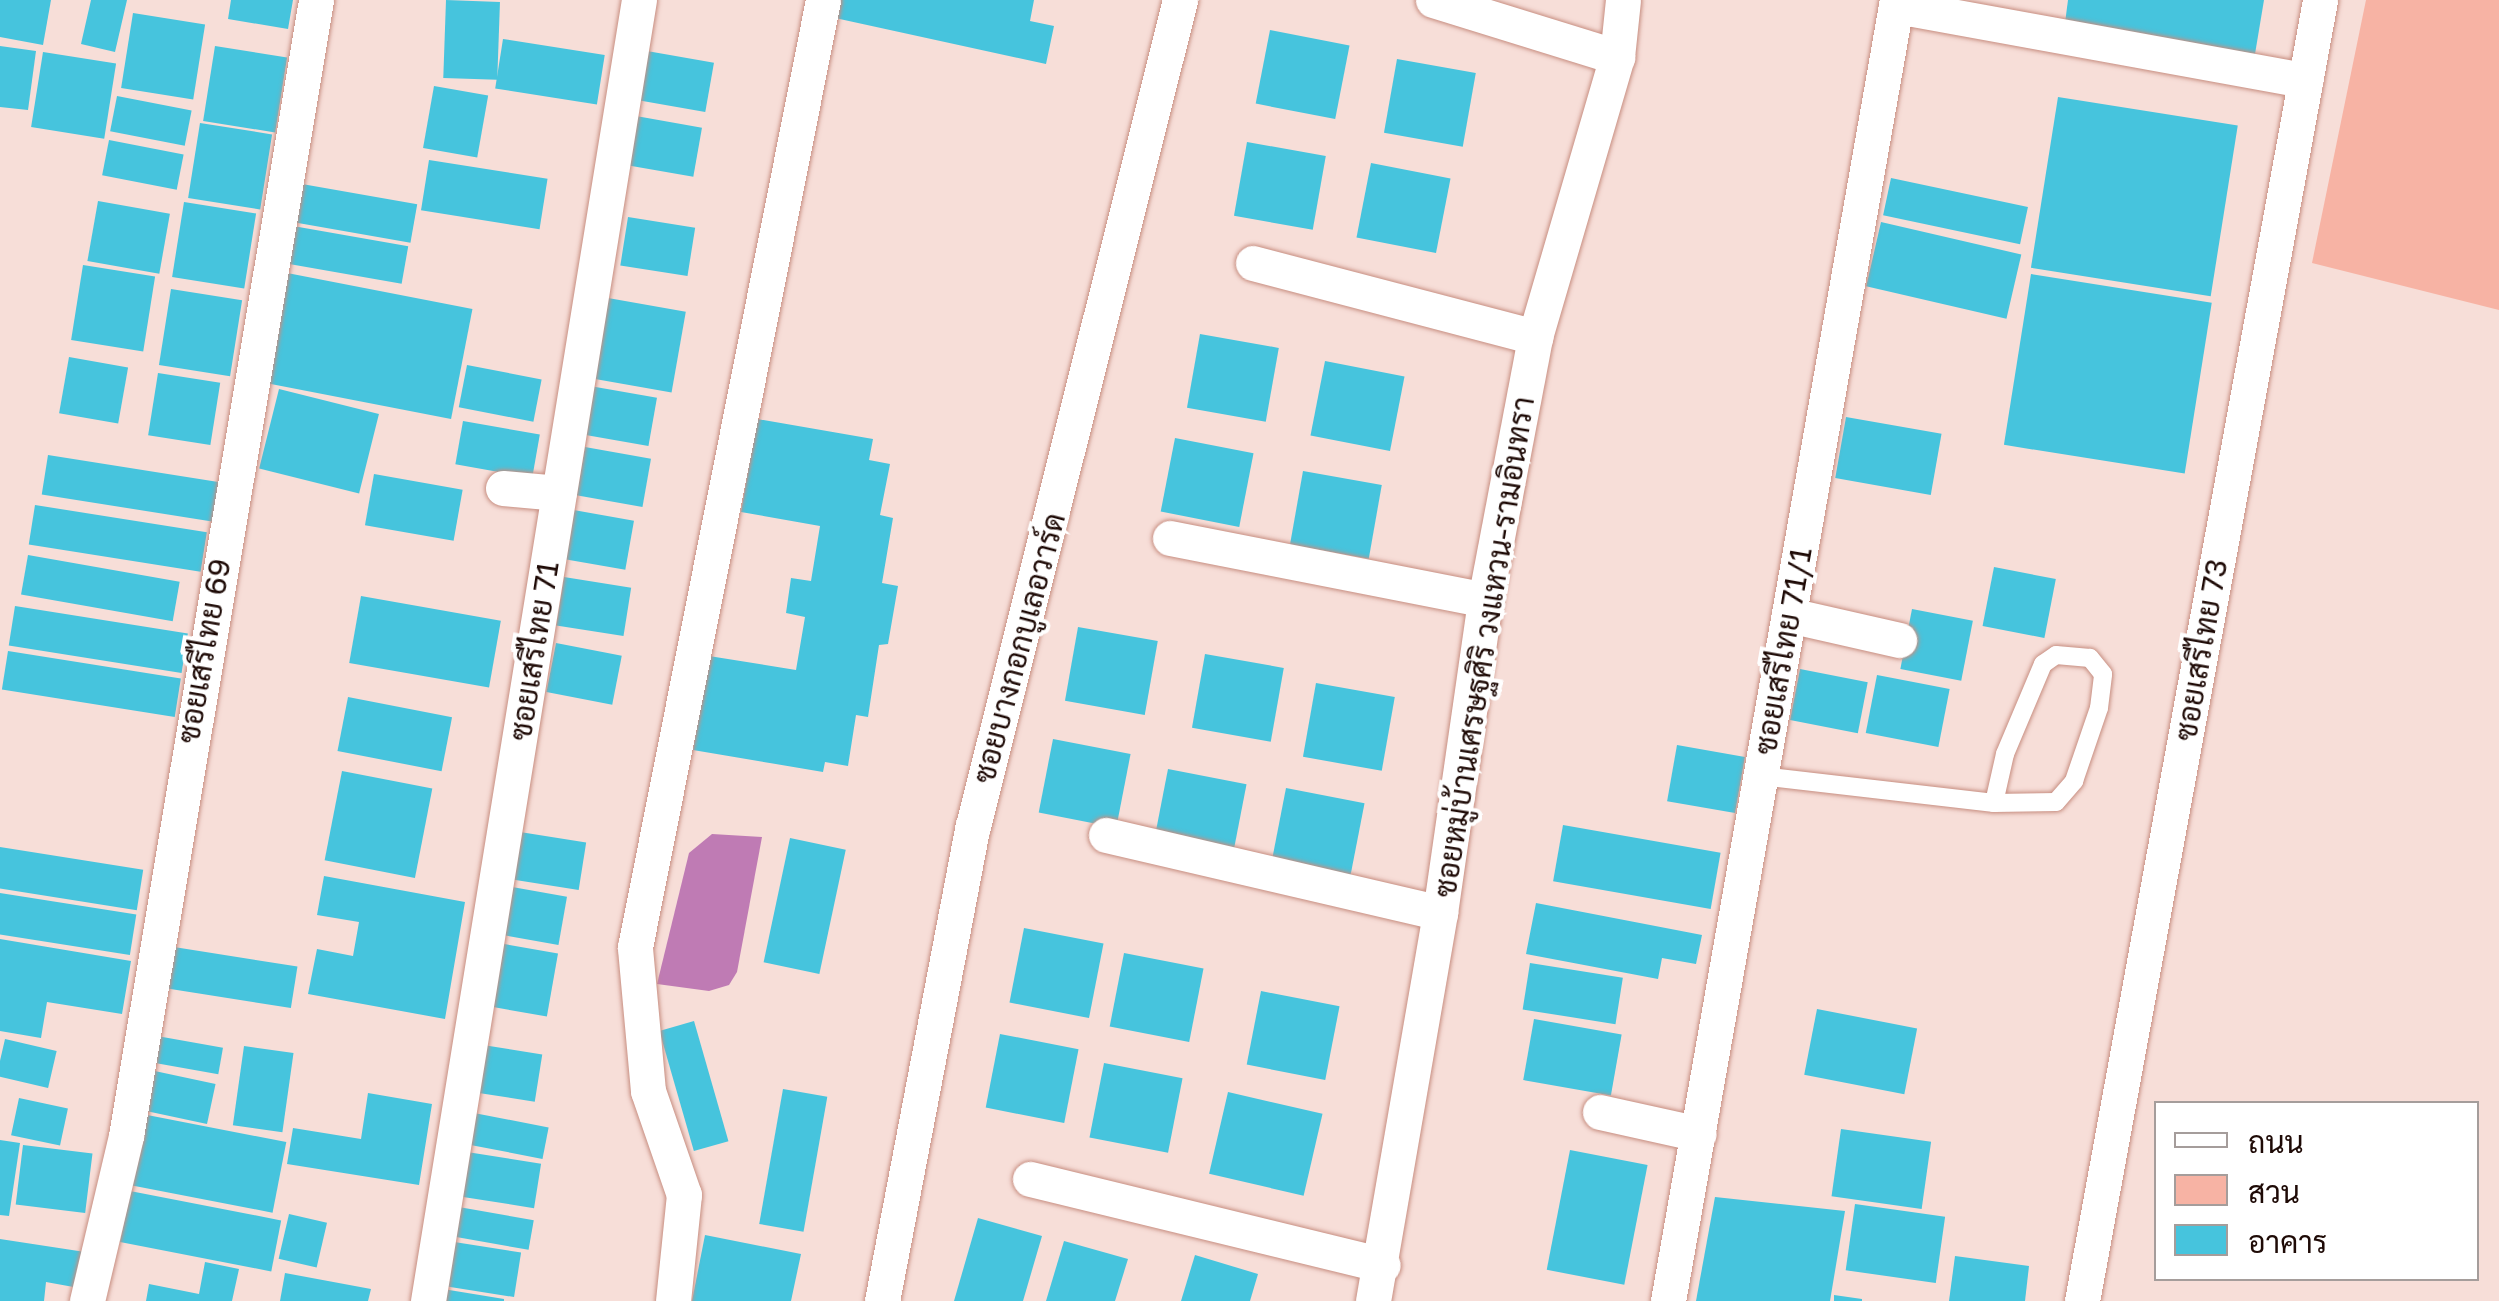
<!DOCTYPE html>
<meta charset="utf-8">
<style>
body{margin:0}
#map{position:relative;width:2499px;height:1301px;overflow:hidden;background:#f7ded8;font-family:"Golos Text",Sarabun,sans-serif}
div>[style]{position:absolute}
.green>*{inset:0;background:#f7b3a4}
.water>*{inset:0;background:#bf7bb4}
.building>*{inset:0;background:#46c4dd;transform-origin:0 0}
.roads{filter:drop-shadow(0 0 2px #c78e81) drop-shadow(0 0 2px #c78e81)}
.lane>*{height:18px;margin:-9px;padding:0 9px;transform-origin:9px;border-radius:9px;background:#fff}
.street>*{height:35px;margin:-17.5px;padding:0 17.5px;transform-origin:17.5px;border-radius:17.5px;background:#fff}
span{translate:-50% -50%;white-space:nowrap;text-align:center;line-height:1.15;-webkit-text-stroke:8px #fff;paint-order:stroke}
.street-label{font-size:30px;color:#1e0a06}
.legend{position:absolute;left:2154px;top:1101px;width:325px;height:180px;box-sizing:border-box;background:#fff;border:2px solid #a59d9b;margin:0;padding:12px 18px;list-style:none;font-size:30px;color:#1e0a06}
.legend li{display:flex;align-items:center;gap:20px;height:50px}
.legend b{width:50px;border:2px solid #a59d9b}
</style>
<div id="map">
<div class="green">
<i style="clip-path:polygon(2366px 0,2499px 0,2499px 310px,2312px 263px)"></i>
</div>
<div class="water">
<i style="clip-path:polygon(712px 834px,762px 837px,737px 972px,729px 985px,709px 991px,657px 984px,689px 853px)"></i>
</div>
<div class="building">
<i style="clip-path:polygon(0 0,51px 0,43px 45px,0 37px)"></i>
<i style="clip-path:polygon(91px 0,127px 0,115px 52px,81px 44px)"></i>
<i style="clip-path:polygon(231px 0,293px 0,288px 29px,228px 19px)"></i>
<i style="left:446px;top:0;width:54px;height:78px;rotate:2deg"></i>
<i style="clip-path:polygon(829px 0,1034px 0,1030px 21px,1054px 26px,1046px 64px,826px 16px)"></i>
<i style="clip-path:polygon(2068px 0,2264px 0,2255px 54px,2065px 23px)"></i>
<i style="left:133px;top:13px;width:73px;height:76px;rotate:9deg"></i>
<i style="left:1270px;top:30px;width:81px;height:75px;rotate:11deg"></i>
<i style="left:503px;top:39px;width:103px;height:50px;rotate:9deg"></i>
<i style="clip-path:polygon(0 46px,36px 51px,28px 110px,0 107px)"></i>
<i style="left:215px;top:46px;width:73px;height:76px;rotate:9deg"></i>
<i style="left:647px;top:51px;width:68px;height:50px;rotate:10deg"></i>
<i style="left:43px;top:52px;width:74px;height:76px;rotate:9deg"></i>
<i style="left:1397px;top:59px;width:80px;height:75px;rotate:10deg"></i>
<i style="left:434px;top:86px;width:55px;height:63px;rotate:10deg"></i>
<i style="left:117px;top:96px;width:76px;height:36px;rotate:11deg"></i>
<i style="left:2058px;top:97px;width:182px;height:173px;rotate:9deg"></i>
<i style="left:636px;top:116px;width:67px;height:50px;rotate:10deg"></i>
<i style="left:200px;top:123px;width:73px;height:76px;rotate:9deg"></i>
<i style="left:109px;top:140px;width:76px;height:36px;rotate:11deg"></i>
<i style="left:1247px;top:142px;width:80px;height:75px;rotate:10deg"></i>
<i style="left:429px;top:160px;width:120px;height:51px;rotate:9deg"></i>
<i style="left:1371px;top:163px;width:81px;height:76px;rotate:11deg"></i>
<i style="left:1891px;top:178px;width:140px;height:38px;rotate:12deg"></i>
<i style="left:302px;top:184px;width:117px;height:39px;rotate:10deg"></i>
<i style="left:98px;top:201px;width:73px;height:61px;rotate:10deg"></i>
<i style="left:184px;top:202px;width:73px;height:76px;rotate:9deg"></i>
<i style="left:628px;top:217px;width:68px;height:49px;rotate:9deg"></i>
<i style="left:1881px;top:222px;width:144px;height:66px;rotate:13deg"></i>
<i style="left:293px;top:226px;width:117px;height:38px;rotate:10deg"></i>
<i style="left:83px;top:265px;width:73px;height:76px;rotate:9deg"></i>
<i style="left:282px;top:272px;width:194px;height:112px;rotate:11deg"></i>
<i style="left:2031px;top:274px;width:183px;height:173px;rotate:9deg"></i>
<i style="left:171px;top:289px;width:72px;height:77px;rotate:9deg"></i>
<i style="left:608px;top:298px;width:79px;height:82px;rotate:10deg"></i>
<i style="left:1200px;top:334px;width:80px;height:75px;rotate:10deg"></i>
<i style="left:69px;top:357px;width:60px;height:57px;rotate:10deg"></i>
<i style="left:1325px;top:361px;width:81px;height:76px;rotate:11deg"></i>
<i style="left:467px;top:365px;width:76px;height:43px;rotate:11deg"></i>
<i style="left:158px;top:373px;width:63px;height:63px;rotate:9deg"></i>
<i style="left:590px;top:386px;width:68px;height:49px;rotate:10deg"></i>
<i style="left:279px;top:389px;width:103px;height:82px;rotate:14deg"></i>
<i style="left:1846px;top:417px;width:97px;height:62px;rotate:10deg"></i>
<i style="clip-path:polygon(757px 419px,873px 439px,869px 460px,890px 464px,880px 515px,893px 518px,882px 583px,898px 586px,888px 644px,879px 645px,868px 717px,856px 715px,848px 766px,825px 762px,823px 772px,693px 750px,709px 656px,796px 670px,805px 617px,786px 613px,791px 578px,811px 581px,820px 526px,741px 512px)"></i>
<i style="left:463px;top:421px;width:78px;height:44px;rotate:10deg"></i>
<i style="left:1175px;top:438px;width:80px;height:75px;rotate:11deg"></i>
<i style="left:585px;top:447px;width:67px;height:49px;rotate:10deg"></i>
<i style="left:48px;top:455px;width:174px;height:40px;rotate:9deg"></i>
<i style="left:1303px;top:471px;width:80px;height:75px;rotate:10deg"></i>
<i style="left:374px;top:474px;width:90px;height:52px;rotate:10deg"></i>
<i style="left:35px;top:505px;width:174px;height:40px;rotate:9deg"></i>
<i style="left:568px;top:509px;width:67px;height:50px;rotate:10deg"></i>
<i style="left:28px;top:555px;width:154px;height:40px;rotate:10deg"></i>
<i style="left:1994px;top:567px;width:63px;height:60px;rotate:11deg"></i>
<i style="left:564px;top:577px;width:68px;height:49px;rotate:9deg"></i>
<i style="left:361px;top:596px;width:142px;height:68px;rotate:10deg"></i>
<i style="left:15px;top:606px;width:175px;height:40px;rotate:9deg"></i>
<i style="left:1912px;top:609px;width:62px;height:61px;rotate:11deg"></i>
<i style="left:1078px;top:627px;width:81px;height:75px;rotate:10deg"></i>
<i style="left:556px;top:643px;width:67px;height:50px;rotate:11deg"></i>
<i style="left:8px;top:651px;width:175px;height:39px;rotate:9deg"></i>
<i style="left:1205px;top:654px;width:80px;height:75px;rotate:10deg"></i>
<i style="left:1800px;top:669px;width:69px;height:52px;rotate:11deg"></i>
<i style="left:1877px;top:675px;width:74px;height:59px;rotate:11deg"></i>
<i style="left:1316px;top:683px;width:80px;height:75px;rotate:10deg"></i>
<i style="left:348px;top:697px;width:106px;height:55px;rotate:11deg"></i>
<i style="left:1053px;top:739px;width:79px;height:75px;rotate:11deg"></i>
<i style="left:1677px;top:745px;width:69px;height:57px;rotate:10deg"></i>
<i style="left:1168px;top:769px;width:80px;height:75px;rotate:11deg"></i>
<i style="left:342px;top:771px;width:92px;height:91px;rotate:11deg"></i>
<i style="left:1286px;top:788px;width:80px;height:76px;rotate:11deg"></i>
<i style="left:1563px;top:825px;width:160px;height:57px;rotate:10deg"></i>
<i style="left:520px;top:832px;width:67px;height:48px;rotate:9deg"></i>
<i style="left:790px;top:838px;width:57px;height:127px;rotate:12deg"></i>
<i style="left:0;top:847px;width:145px;height:41px;rotate:9deg"></i>
<i style="clip-path:polygon(324px 876px,465px 902px,445px 1019px,308px 994px,317px 949px,353px 956px,359px 922px,317px 915px)"></i>
<i style="left:501px;top:885px;width:67px;height:49px;rotate:10deg"></i>
<i style="left:0;top:893px;width:138px;height:41px;rotate:9deg"></i>
<i style="clip-path:polygon(1536px 903px,1702px 935px,1696px 964px,1662px 958px,1658px 979px,1526px 954px)"></i>
<i style="left:1024px;top:928px;width:81px;height:76px;rotate:11deg"></i>
<i style="clip-path:polygon(0 939px,131px 961px,122px 1014px,47px 1002px,41px 1038px,0 1031px)"></i>
<i style="left:493px;top:942px;width:66px;height:64px;rotate:10deg"></i>
<i style="left:174px;top:947px;width:125px;height:42px;rotate:9deg"></i>
<i style="left:1124px;top:953px;width:81px;height:75px;rotate:11deg"></i>
<i style="left:1530px;top:963px;width:94px;height:47px;rotate:9deg"></i>
<i style="left:1261px;top:991px;width:80px;height:75px;rotate:11deg"></i>
<i style="left:1817px;top:1009px;width:102px;height:67px;rotate:11deg"></i>
<i style="left:1534px;top:1019px;width:89px;height:62px;rotate:10deg"></i>
<i style="left:694px;top:1021px;width:125px;height:36px;rotate:74deg"></i>
<i style="left:1000px;top:1034px;width:80px;height:75px;rotate:11deg"></i>
<i style="left:157px;top:1036px;width:67px;height:27px;rotate:10deg"></i>
<i style="left:5px;top:1039px;width:53px;height:38px;rotate:13deg"></i>
<i style="left:483px;top:1045px;width:60px;height:48px;rotate:9deg"></i>
<i style="left:244px;top:1046px;width:50px;height:80px;rotate:8deg"></i>
<i style="left:1104px;top:1063px;width:80px;height:76px;rotate:11deg"></i>
<i style="left:150px;top:1070px;width:67px;height:41px;rotate:12deg"></i>
<i style="left:783px;top:1089px;width:45px;height:137px;rotate:10deg"></i>
<i style="left:1228px;top:1092px;width:97px;height:84px;rotate:13deg"></i>
<i style="clip-path:polygon(368px 1093px,432px 1104px,419px 1185px,287px 1164px,293px 1128px,361px 1139px)"></i>
<i style="left:19px;top:1098px;width:50px;height:38px;rotate:12deg"></i>
<i style="left:474px;top:1113px;width:76px;height:32px;rotate:11deg"></i>
<i style="left:142px;top:1114px;width:147px;height:72px;rotate:11deg"></i>
<i style="left:1841px;top:1129px;width:91px;height:68px;rotate:8deg"></i>
<i style="clip-path:polygon(0 1140px,20px 1143px,9px 1216px,0 1215px)"></i>
<i style="left:23px;top:1145px;width:70px;height:60px;rotate:7deg"></i>
<i style="left:1570px;top:1150px;width:79px;height:122px;rotate:11deg"></i>
<i style="left:467px;top:1152px;width:75px;height:45px;rotate:9deg"></i>
<i style="left:130px;top:1191px;width:154px;height:52px;rotate:11deg"></i>
<i style="clip-path:polygon(1715px 1197px,1845px 1211px,1830px 1301px,1696px 1301px)"></i>
<i style="left:1855px;top:1204px;width:91px;height:67px;rotate:8deg"></i>
<i style="left:453px;top:1206px;width:82px;height:30px;rotate:10deg"></i>
<i style="left:289px;top:1214px;width:39px;height:46px;rotate:13deg"></i>
<i style="clip-path:polygon(978px 1218px,1042px 1236px,1023px 1301px,954px 1301px)"></i>
<i style="clip-path:polygon(705px 1235px,801px 1254px,791px 1301px,692px 1301px)"></i>
<i style="clip-path:polygon(0 1239px,85px 1252px,79px 1288px,46px 1282px,44px 1301px,0 1301px)"></i>
<i style="left:448px;top:1241px;width:74px;height:45px;rotate:9deg"></i>
<i style="clip-path:polygon(1064px 1241px,1128px 1259px,1115px 1301px,1046px 1301px)"></i>
<i style="clip-path:polygon(1195px 1255px,1258px 1274px,1250px 1301px,1181px 1301px)"></i>
<i style="clip-path:polygon(1955px 1256px,2029px 1266px,2025px 1301px,1949px 1301px)"></i>
<i style="clip-path:polygon(205px 1262px,239px 1269px,232px 1301px,146px 1301px,149px 1284px,199px 1294px)"></i>
<i style="clip-path:polygon(285px 1273px,371px 1289px,368px 1301px,280px 1301px)"></i>
<i style="clip-path:polygon(443px 1289px,504px 1299px,504px 1301px,441px 1301px)"></i>
<i style="clip-path:polygon(1834px 1295px,1862px 1299px,1862px 1301px,1834px 1301px)"></i>
</div>
<div class="roads">
<div class="lane">
<i style="left:1761px;top:776px;width:235px;rotate:6.6deg"></i>
<i style="left:1994px;top:803px;width:62px;rotate:-0.9deg"></i>
<i style="left:2056px;top:802px;width:28px;rotate:-49deg"></i>
<i style="left:2074px;top:781px;width:77px;rotate:-71.1deg"></i>
<i style="left:2099px;top:708px;width:34px;rotate:-83deg"></i>
<i style="left:2103px;top:674px;width:21px;rotate:-129deg"></i>
<i style="left:2090px;top:658px;width:34px;rotate:-175deg"></i>
<i style="left:2056px;top:655px;width:16px;rotate:145deg"></i>
<i style="left:2043px;top:664px;width:98px;rotate:112.9deg"></i>
<i style="left:2005px;top:754px;width:50px;rotate:102.7deg"></i>
</div>
<div class="street">
<i style="left:1433px;top:0;width:193px;rotate:17.2deg"></i>
<i style="left:1896px;top:6px;width:416px;rotate:10.3deg"></i>
<i style="left:1253px;top:263px;width:292px;rotate:14.7deg"></i>
<i style="left:503px;top:488px;width:56px;rotate:5.1deg"></i>
<i style="left:1170px;top:538px;width:321px;rotate:11.1deg"></i>
<i style="left:1789px;top:615px;width:113px;rotate:12.8deg"></i>
<i style="left:1106px;top:835px;width:343px;rotate:13.1deg"></i>
<i style="left:1600px;top:1112px;width:101px;rotate:12.5deg"></i>
<i style="left:1030px;top:1179px;width:363px;rotate:13.7deg"></i>
<i style="left:87px;top:1301px;width:170px;rotate:-76.7deg"></i>
<i style="left:126px;top:1136px;width:1152px;rotate:-80.5deg"></i>
<i style="left:428px;top:1301px;width:1318px;rotate:-80.79deg"></i>
<i style="left:673px;top:1301px;width:107px;rotate:-84.1deg"></i>
<i style="left:684px;top:1195px;width:110px;rotate:-109.1deg"></i>
<i style="left:648px;top:1091px;width:145px;rotate:-95.2deg"></i>
<i style="left:635px;top:947px;width:965px;rotate:-78.77deg"></i>
<i style="left:882px;top:1301px;width:484px;rotate:-79.2deg"></i>
<i style="left:973px;top:826px;width:852px;rotate:-75.93deg"></i>
<i style="left:1373px;top:1301px;width:394px;rotate:-80.2deg"></i>
<i style="left:1440px;top:913px;width:316px;rotate:-81.8deg"></i>
<i style="left:1485px;top:600px;width:268px;rotate:-79.2deg"></i>
<i style="left:1535px;top:337px;width:292px;rotate:-73.7deg"></i>
<i style="left:1617px;top:57px;width:57px;rotate:-84deg"></i>
<i style="left:1668px;top:1301px;width:1321px;rotate:-80.02deg"></i>
<i style="left:2082px;top:1301px;width:1323px;rotate:-79.63deg"></i>
</div>
</div>
<div class="street-label">
<span style="left:1484px;top:647px;rotate:-81deg">ซอยหมู่บ้านเศรษฐศิริ วงแหวน-รามอินทรา</span>
<span style="left:1019px;top:648px;rotate:-75deg">ซอยบางกอกบูเลอวาร์ด</span>
<span style="left:2201px;top:650px;rotate:-80deg">ซอยเสรีไทย 73</span>
<span style="left:204px;top:651px;rotate:-80deg">ซอยเสรีไทย 69</span>
<span style="left:534px;top:651px;rotate:-81deg">ซอยเสรีไทย 71</span>
<span style="left:1783px;top:651px;rotate:-80deg">ซอยเสรีไทย 71/1</span>
</div>
<ul class="legend">
<li><b style="height:12px;background:#fff"></b>ถนน</li>
<li><b style="height:28px;background:#f7b3a4"></b>สวน</li>
<li><b style="height:28px;background:#46c4dd"></b>อาคาร</li>
</ul>
</div>
